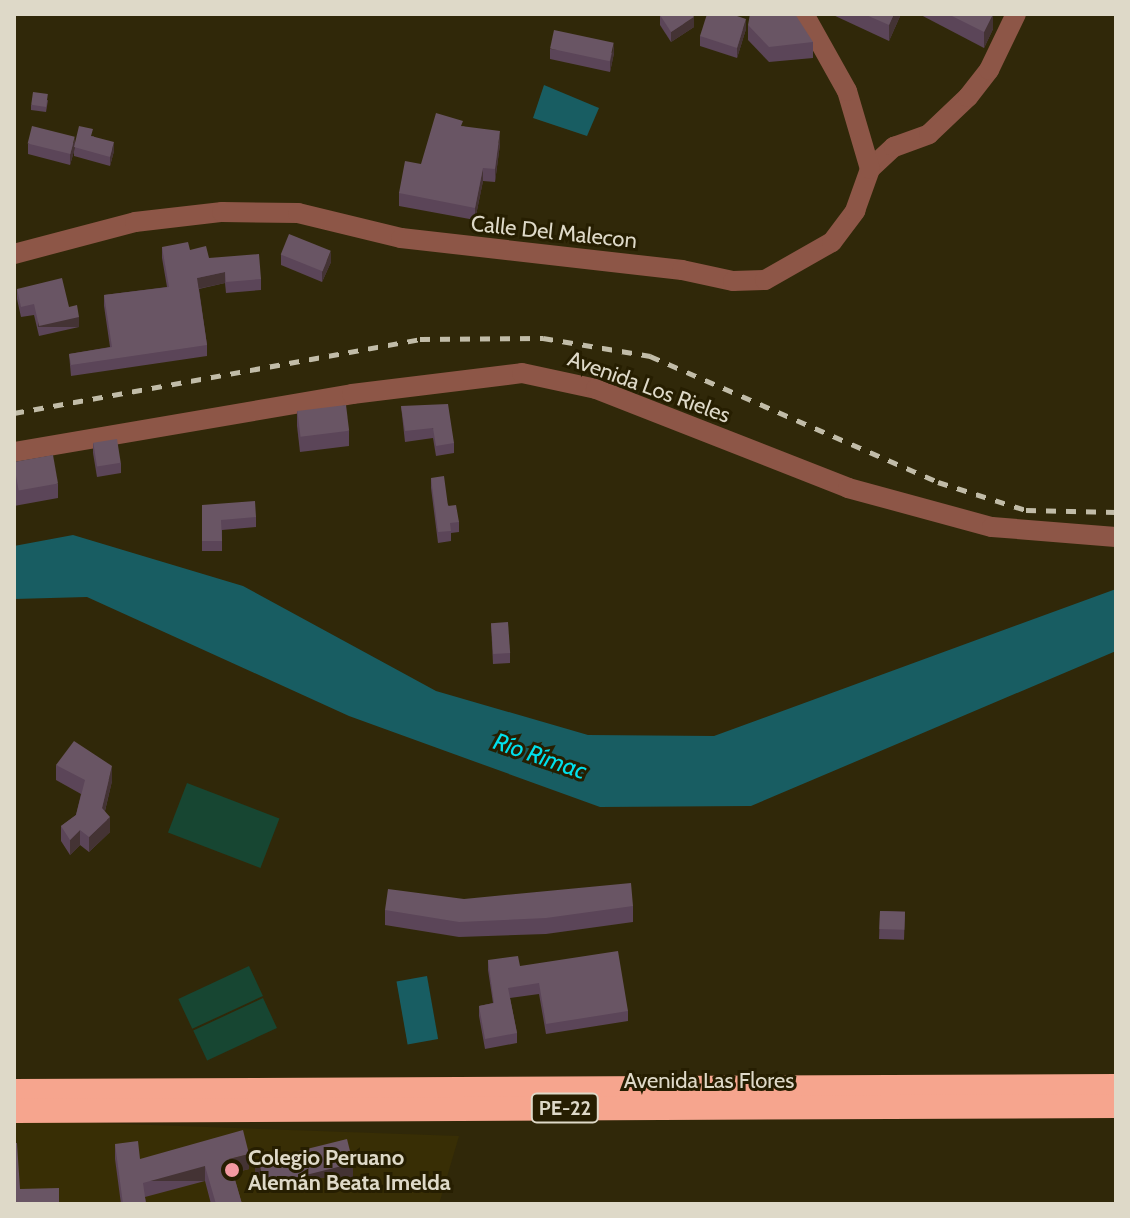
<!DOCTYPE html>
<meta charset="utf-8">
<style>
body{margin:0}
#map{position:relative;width:1130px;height:1218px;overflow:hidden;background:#302809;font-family:Cabin,sans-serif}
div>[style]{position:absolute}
.built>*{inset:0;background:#382e05}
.green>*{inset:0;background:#174632;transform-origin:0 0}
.water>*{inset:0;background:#185d62;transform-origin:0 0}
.minor>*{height:20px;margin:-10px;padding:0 10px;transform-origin:10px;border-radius:10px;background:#8d5647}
.highway>*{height:24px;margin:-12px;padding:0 12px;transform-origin:12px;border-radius:12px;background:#f6a58e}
.rail>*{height:5px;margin-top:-2.5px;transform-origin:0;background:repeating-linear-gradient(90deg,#c1bca8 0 10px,transparent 0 20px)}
.wall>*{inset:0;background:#5b4558;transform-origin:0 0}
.shaded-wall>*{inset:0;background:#443334;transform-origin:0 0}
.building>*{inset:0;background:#695564;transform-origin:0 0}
.dots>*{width:22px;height:22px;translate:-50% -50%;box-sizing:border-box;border:4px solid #261e01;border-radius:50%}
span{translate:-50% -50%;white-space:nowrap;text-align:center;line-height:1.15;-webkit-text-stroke:6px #261e01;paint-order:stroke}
.shield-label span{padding:2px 6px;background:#261e01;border:2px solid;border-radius:6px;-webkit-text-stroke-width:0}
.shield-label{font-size:20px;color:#ded9c8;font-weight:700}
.street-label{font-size:22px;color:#ded9c8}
.poi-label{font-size:22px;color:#ded9c8;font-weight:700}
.left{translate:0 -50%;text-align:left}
.water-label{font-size:24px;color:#01e0ec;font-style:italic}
.frame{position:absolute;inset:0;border:16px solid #ded9c8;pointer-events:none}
</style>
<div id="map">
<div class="built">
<i style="clip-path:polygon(14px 1120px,459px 1136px,439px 1204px,14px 1204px)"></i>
</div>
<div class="green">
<i style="left:187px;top:783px;width:99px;height:53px;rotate:21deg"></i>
<i style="left:249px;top:966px;width:33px;height:78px;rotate:65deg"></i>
<i style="left:263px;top:998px;width:33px;height:77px;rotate:65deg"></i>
</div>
<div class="water">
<i style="clip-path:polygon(544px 85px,599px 108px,587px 136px,533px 118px)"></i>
<i style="clip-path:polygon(73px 535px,243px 586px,436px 691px,588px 735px,714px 736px,1116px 589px,1116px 651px,751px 806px,600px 807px,349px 716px,87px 597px,14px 599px,14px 546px)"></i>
<i style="left:427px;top:976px;width:64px;height:31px;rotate:80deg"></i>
</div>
<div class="minor">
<i style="left:870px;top:169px;width:33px;rotate:-43deg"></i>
<i style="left:894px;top:147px;width:37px;rotate:-20deg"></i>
<i style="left:929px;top:134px;width:54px;rotate:-43.5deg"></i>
<i style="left:968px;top:97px;width:34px;rotate:-52deg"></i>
<i style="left:989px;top:70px;width:62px;rotate:-64.3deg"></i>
<i style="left:14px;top:254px;width:125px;rotate:-14.8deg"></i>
<i style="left:135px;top:222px;width:88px;rotate:-6.6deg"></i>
<i style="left:222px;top:212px;width:76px;rotate:0.8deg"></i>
<i style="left:298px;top:213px;width:106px;rotate:13.6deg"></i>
<i style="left:401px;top:238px;width:283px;rotate:6.5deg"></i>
<i style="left:682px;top:270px;width:52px;rotate:12.2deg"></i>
<i style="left:733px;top:281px;width:32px;rotate:-2deg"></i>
<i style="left:765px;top:280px;width:77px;rotate:-29.6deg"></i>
<i style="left:832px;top:242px;width:39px;rotate:-53deg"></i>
<i style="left:855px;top:211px;width:45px;rotate:-70.3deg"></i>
<i style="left:870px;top:169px;width:81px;rotate:-106.4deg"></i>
<i style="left:847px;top:91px;width:88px;rotate:-119.2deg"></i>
<i style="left:14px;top:452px;width:343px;rotate:-9.7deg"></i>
<i style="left:352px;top:394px;width:171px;rotate:-7deg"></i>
<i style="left:522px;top:373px;width:76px;rotate:12.2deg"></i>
<i style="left:596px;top:389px;width:271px;rotate:21.4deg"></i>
<i style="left:848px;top:488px;width:149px;rotate:15.2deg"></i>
<i style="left:992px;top:527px;width:124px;rotate:4.6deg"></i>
</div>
<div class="highway">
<i style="left:14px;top:1091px;width:1102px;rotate:-0.26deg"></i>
<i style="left:14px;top:1111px;width:1102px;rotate:-0.26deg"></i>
</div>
<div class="rail">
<i style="left:14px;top:413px;width:413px;rotate:-10.3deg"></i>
<i style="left:420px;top:339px;width:123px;rotate:-0.5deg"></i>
<i style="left:543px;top:338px;width:109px;rotate:9.5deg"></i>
<i style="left:650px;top:356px;width:314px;rotate:23.6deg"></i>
<i style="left:938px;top:482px;width:92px;rotate:17.7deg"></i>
<i style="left:1026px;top:510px;width:90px;rotate:1.3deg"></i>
</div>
<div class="wall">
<i style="clip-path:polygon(831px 14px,901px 14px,889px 41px)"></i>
<i style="clip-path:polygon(919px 14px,993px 14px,993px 29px,984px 48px)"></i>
<i style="clip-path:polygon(660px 15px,694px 27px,671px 42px,660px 25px)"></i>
<i style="clip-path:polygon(748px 25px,813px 42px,813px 58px,769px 62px,748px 40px)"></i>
<i style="clip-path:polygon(746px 29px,737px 58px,700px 46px,700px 36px)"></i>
<i style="clip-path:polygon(550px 49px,614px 53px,610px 72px,550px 59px)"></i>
<i style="clip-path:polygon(48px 100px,46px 112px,31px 110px,31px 105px)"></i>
<i style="clip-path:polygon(463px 126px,500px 144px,495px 182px,483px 181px,475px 220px,399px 206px,399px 193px,421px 164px)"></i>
<i style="clip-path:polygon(93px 136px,114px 151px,110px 166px,74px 156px,74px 151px,70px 165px,28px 154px,28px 144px,75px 143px)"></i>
<i style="clip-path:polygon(162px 247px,190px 250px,261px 279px,261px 290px,226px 293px,225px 283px,199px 289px,207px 345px,207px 356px,71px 376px,69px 354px,110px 347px,104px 306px,104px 295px,167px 287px,162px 258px)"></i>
<i style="clip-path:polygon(281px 254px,331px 262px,322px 282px,281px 265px)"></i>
<i style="clip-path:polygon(17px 289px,69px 307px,79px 327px,39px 336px,34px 315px,21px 317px,17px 299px)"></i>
<i style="clip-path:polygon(401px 406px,454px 443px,454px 453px,436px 456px,433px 438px,405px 442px)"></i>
<i style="clip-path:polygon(297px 411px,349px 431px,349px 446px,300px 452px,297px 426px)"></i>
<i style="clip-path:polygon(93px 443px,121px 463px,121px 473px,97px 477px,93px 453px)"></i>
<i style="clip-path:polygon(14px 462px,58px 484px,58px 498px,14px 506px)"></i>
<i style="clip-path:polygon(431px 478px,459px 522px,459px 532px,451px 533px,451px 541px,438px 543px,431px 488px)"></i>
<i style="clip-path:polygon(202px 505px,256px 517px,256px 527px,222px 530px,222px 551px,202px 551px)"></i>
<i style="clip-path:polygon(491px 623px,510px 653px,510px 663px,493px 664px)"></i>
<i style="clip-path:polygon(56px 765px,112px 781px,105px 811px,110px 832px,89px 852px,80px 845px,70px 855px,61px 841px,61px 826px,76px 815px,81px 794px,56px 780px)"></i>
<i style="clip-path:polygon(464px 899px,633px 906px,633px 922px,546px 934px,459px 937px,385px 925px,385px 910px)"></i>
<i style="left:880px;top:911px;width:25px;height:28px;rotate:2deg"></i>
<i style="clip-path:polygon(488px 960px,520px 966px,628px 1011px,628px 1021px,546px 1034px,539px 994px,510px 998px,517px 1033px,517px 1043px,485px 1049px,479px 1016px,479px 1006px,493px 1003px,488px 970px)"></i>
<i style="clip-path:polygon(115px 1144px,140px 1159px,249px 1169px,233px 1173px,242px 1204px,211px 1204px,205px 1181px,145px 1197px,146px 1204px,121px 1204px,115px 1159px)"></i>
</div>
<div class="shaded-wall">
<i style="clip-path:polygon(894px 14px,901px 14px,889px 41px,889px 25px)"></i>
<i style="clip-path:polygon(993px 14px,993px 29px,984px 48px,984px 32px)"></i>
<i style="clip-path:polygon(694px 17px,694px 27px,671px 42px,671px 32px)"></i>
<i style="clip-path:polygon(746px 19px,746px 29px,737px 58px,737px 48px)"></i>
<i style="clip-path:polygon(614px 43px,614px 53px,610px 72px,610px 62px)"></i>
<i style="clip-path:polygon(500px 131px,500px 144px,495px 182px,495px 169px)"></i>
<i style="clip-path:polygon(75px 137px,75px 148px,70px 165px,70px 155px)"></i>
<i style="clip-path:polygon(114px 142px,114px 151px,110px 166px,110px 157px)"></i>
<i style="clip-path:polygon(483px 168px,483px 181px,475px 220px,475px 208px)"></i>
<i style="clip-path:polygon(331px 251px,331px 262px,322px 282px,322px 272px)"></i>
<i style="clip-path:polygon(225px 272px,225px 283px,197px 289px,197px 278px)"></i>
<i style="left:79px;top:317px;width:10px;height:41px;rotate:90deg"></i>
<i style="clip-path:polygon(112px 766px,112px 781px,102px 823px,102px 808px)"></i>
<i style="clip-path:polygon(110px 817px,110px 832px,89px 852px,89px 837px)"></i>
<i style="clip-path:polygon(80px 830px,80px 845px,70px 855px,70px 840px)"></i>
<i style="clip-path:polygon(249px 1154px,249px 1169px,229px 1174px,229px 1159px)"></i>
<i style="left:353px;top:1163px;width:15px;height:98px;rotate:90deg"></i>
<i style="left:205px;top:1166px;width:15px;height:64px;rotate:90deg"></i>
</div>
<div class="building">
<i style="clip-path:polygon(661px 14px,692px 14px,694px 17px,671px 32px,660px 15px)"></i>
<i style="clip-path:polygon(707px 14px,731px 14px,746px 19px,737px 48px,700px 36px)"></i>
<i style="clip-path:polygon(750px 14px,795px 14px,813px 42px,769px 47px,748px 25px)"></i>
<i style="clip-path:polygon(864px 14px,894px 14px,889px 25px)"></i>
<i style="clip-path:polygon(948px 14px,993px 14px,984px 32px)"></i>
<i style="left:554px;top:30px;width:61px;height:19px;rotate:12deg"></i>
<i style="left:33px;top:92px;width:15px;height:13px;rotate:8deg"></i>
<i style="clip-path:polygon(436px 113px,463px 121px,461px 126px,500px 131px,495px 169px,483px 168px,475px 208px,399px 193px,405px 161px,421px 164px)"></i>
<i style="left:32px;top:126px;width:44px;height:18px;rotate:14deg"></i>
<i style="clip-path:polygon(79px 126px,93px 129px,91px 136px,114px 142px,110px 157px,74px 147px)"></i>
<i style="left:289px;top:234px;width:45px;height:22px;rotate:22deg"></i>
<i style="clip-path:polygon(188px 242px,190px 250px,206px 246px,209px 258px,259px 254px,261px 279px,226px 282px,225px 272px,197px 278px,207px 345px,71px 365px,69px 354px,112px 347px,104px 295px,169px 287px,162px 247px)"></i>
<i style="clip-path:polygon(62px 278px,69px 307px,77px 305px,79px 317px,39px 326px,34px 304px,21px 307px,17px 289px)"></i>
<i style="clip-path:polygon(448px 404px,454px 443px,436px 446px,433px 428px,405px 431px,401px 406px)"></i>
<i style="left:346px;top:405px;width:26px;height:49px;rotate:83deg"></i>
<i style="left:117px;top:439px;width:24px;height:24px;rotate:81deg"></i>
<i style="left:53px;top:455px;width:29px;height:40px;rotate:80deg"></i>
<i style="clip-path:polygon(444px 476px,448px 506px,456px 505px,459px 522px,450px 523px,451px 531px,438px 532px,431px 478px)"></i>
<i style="clip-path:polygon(255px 501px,256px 517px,221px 520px,222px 541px,202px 541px,202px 505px)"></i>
<i style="left:508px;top:622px;width:31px;height:17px;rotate:86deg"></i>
<i style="clip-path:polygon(74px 741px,112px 766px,102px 808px,110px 817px,89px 837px,80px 830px,70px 840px,61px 826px,76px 815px,85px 780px,56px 765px)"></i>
<i style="clip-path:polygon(631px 883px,633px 906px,546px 918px,459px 922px,385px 910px,388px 889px,464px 899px)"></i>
<i style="left:880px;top:911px;width:25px;height:18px;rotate:2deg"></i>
<i style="clip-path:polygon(618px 951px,628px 1011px,546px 1024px,539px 983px,508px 988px,517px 1033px,485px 1039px,479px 1006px,494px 1003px,488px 960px,518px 956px,520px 966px)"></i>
<i style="clip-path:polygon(243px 1130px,249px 1154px,229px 1159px,242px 1204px,216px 1204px,205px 1166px,143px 1183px,146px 1204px,123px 1204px,115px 1144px,138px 1141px,140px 1159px)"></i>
<i style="left:347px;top:1139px;width:25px;height:91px;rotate:76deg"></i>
<i style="clip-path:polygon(14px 1143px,17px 1143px,20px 1189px,59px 1188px,59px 1203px,14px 1204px)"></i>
</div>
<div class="dots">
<i style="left:232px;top:1170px;background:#f49aa1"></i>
</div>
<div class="shield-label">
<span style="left:565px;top:1108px">PE-22</span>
</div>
<div class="street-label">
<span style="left:554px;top:232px;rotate:6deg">Calle Del Malecon</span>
<span style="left:649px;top:387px;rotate:20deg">Avenida Los Rieles</span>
<span style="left:709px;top:1081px">Avenida Las Flores</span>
</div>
<div class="poi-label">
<span class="left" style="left:248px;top:1170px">Colegio Peruano<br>Alemán Beata Imelda</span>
</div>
<div class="water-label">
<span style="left:540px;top:756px;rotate:19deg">Río Rímac</span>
</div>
<div class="frame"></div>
</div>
